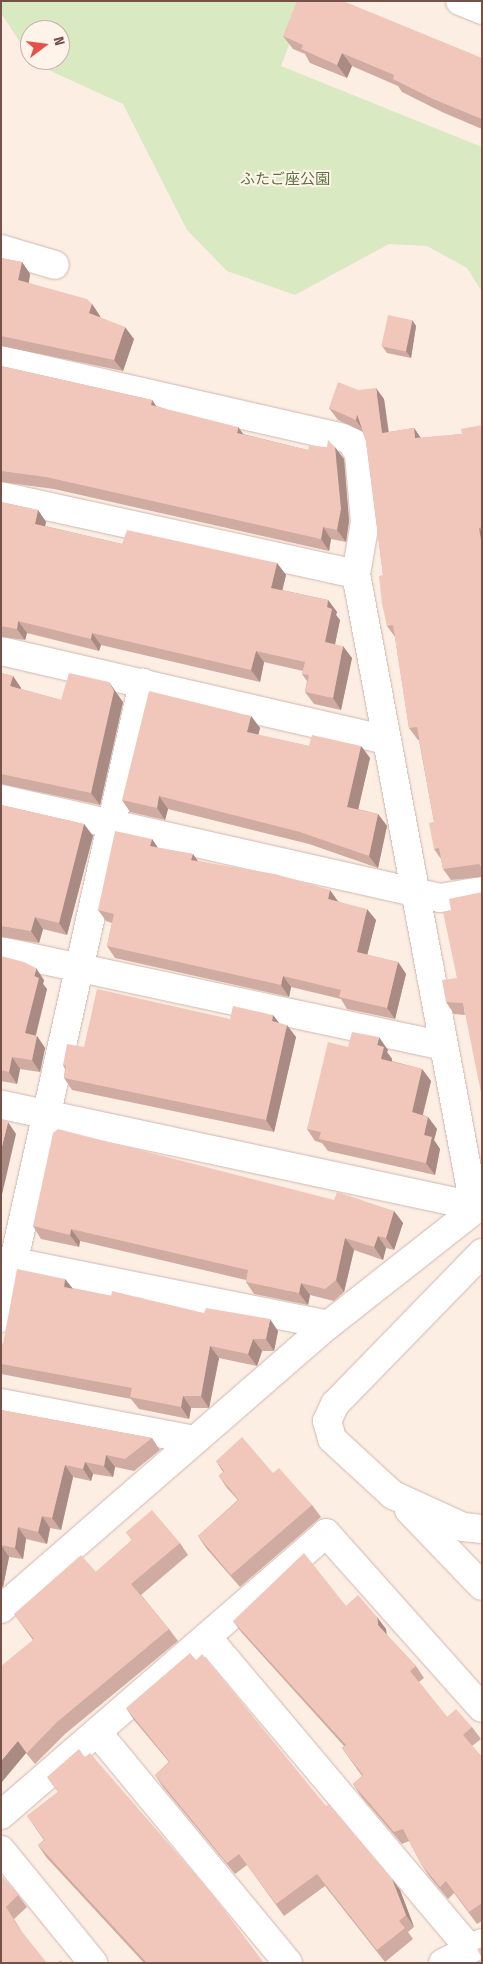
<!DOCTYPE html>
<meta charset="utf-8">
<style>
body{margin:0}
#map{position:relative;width:483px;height:1964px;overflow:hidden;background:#fceee3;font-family:"Fira Sans Condensed","Noto Sans JP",sans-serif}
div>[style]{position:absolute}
.green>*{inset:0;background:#d9eac2}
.roads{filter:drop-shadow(0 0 1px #d0b6ad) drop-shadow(0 0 1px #d0b6ad)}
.street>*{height:28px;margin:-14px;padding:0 14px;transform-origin:14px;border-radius:14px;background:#fff}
.wall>*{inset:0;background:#d0aba1}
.shaded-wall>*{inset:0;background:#a98b83}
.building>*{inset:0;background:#f2c7bb;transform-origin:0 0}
span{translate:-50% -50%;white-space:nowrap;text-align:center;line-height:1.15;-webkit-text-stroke:4px #fff3ea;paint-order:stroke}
.park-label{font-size:15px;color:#58743f}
.frame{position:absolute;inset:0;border:2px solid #745149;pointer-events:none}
.north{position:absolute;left:20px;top:20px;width:50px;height:50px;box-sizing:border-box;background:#fff3ea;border:1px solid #c7b2aa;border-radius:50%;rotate:75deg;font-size:14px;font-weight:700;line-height:20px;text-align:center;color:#745149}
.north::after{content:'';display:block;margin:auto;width:18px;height:22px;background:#e65048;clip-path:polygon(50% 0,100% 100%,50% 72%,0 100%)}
</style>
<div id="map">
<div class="green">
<i style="clip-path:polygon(1px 1px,306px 1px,281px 66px,482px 147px,482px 292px,467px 268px,427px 246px,389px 244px,295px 295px,227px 271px,187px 230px,123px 104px,33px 63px,31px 60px,60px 60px,60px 30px,30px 30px,30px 58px,1px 13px)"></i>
</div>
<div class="roads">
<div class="street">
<i style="left:460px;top:1px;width:24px;rotate:22deg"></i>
<i style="left:1px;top:249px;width:56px;rotate:16.5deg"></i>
<i style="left:1px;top:360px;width:358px;rotate:12.8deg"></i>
<i style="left:350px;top:439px;width:17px;rotate:59deg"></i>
<i style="left:359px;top:454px;width:68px;rotate:85deg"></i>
<i style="left:365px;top:522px;width:53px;rotate:99.8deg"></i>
<i style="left:356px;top:574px;width:643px;rotate:79.42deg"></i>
<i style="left:474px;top:1206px;width:484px;rotate:-167.9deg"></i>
<i style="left:1px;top:496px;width:363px;rotate:12.4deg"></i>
<i style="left:1px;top:651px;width:395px;rotate:13deg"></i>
<i style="left:1px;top:799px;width:450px;rotate:12.7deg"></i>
<i style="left:440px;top:898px;width:43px;rotate:-9.5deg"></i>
<i style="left:1px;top:951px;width:450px;rotate:12.1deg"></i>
<i style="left:482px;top:1253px;width:211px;rotate:134.2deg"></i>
<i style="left:335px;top:1404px;width:19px;rotate:115deg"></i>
<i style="left:327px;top:1421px;width:19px;rotate:74deg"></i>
<i style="left:332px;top:1439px;width:83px;rotate:42.6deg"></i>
<i style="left:393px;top:1495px;width:77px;rotate:24.6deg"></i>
<i style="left:463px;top:1527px;width:19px;rotate:6deg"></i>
<i style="left:14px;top:1262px;width:320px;rotate:11.3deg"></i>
<i style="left:1px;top:1318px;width:651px;rotate:-77.39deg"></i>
<i style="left:1px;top:1403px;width:197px;rotate:10.8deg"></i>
<i style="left:409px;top:1510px;width:105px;rotate:46.2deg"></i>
<i style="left:1px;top:1609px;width:433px;rotate:-41deg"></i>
<i style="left:328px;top:1325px;width:196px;rotate:-38.2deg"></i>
<i style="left:207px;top:1637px;width:408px;rotate:49.9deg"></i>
<i style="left:97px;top:1732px;width:300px;rotate:50.4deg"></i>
<i style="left:1px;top:1815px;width:430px;rotate:-40.9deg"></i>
<i style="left:326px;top:1533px;width:234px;rotate:48.3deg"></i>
<i style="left:1px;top:1850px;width:146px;rotate:50.8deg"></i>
<i style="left:443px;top:1963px;width:44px;rotate:-27.1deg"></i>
</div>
</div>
<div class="wall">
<i style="clip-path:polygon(283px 36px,482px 58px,482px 129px,442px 112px,402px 92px,398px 86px,352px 66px,347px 78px,310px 63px,305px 54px,293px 49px)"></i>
<i style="clip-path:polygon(1px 258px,22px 262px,30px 274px,29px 283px,92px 304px,100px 316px,100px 317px,134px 339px,123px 371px,1px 346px)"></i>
<i style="clip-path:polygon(412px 320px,416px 326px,411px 358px,387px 353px,382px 346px)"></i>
<i style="clip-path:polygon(1px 366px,152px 400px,156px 406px,243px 434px,344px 459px,349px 521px,346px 542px,331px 539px,329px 551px,54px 489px,1px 482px)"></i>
<i style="clip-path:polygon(358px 390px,384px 399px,389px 432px,414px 428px,421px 438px,462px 434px,482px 425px,482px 877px,451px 880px,443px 869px,441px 859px,434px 849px,434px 822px,419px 740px,418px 740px,409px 728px,395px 637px,387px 626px,383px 575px,366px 441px,363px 432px,338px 420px,329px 408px)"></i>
<i style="clip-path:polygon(1px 502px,38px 510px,46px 522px,45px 526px,122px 544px,277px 563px,286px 575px,282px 590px,328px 600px,337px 612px,336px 615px,340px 620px,335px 644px,352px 658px,341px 710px,314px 704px,305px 692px,307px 681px,302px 674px,303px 671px,264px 662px,260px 682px,101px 645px,99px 651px,27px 633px,25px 640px,1px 637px)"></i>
<i style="clip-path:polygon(1px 673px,13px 676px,21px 688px,21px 689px,61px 700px,123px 702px,100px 805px,1px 784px)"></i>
<i style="clip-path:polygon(251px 716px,260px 728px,258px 735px,309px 746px,361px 746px,370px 758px,358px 809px,378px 814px,387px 826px,378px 868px,309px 844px,168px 809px,165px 820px,130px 812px,122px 800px)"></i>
<i style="clip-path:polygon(1px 805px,84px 824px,93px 836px,67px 935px,43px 929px,39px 943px,1px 937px)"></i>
<i style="clip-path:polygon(152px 839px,158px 848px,193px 854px,198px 861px,330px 890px,338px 901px,376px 920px,367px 955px,398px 962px,406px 974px,395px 1019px,347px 1009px,341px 999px,291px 987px,289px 997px,115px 958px,107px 946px,112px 923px,106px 921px,98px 910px)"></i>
<i style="clip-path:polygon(451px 910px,465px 1015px,454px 1014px,446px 1002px,457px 978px)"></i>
<i style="clip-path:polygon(1px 956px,44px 980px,43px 984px,47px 989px,36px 1036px,37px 1036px,45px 1048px,40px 1072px,20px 1069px,17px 1084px,1px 1081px)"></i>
<i style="clip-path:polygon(273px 1015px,279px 1023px,296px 1037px,274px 1132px,72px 1090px,64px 1078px,65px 1069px,63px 1065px,230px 1019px)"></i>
<i style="clip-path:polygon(348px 1047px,388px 1050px,387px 1052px,392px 1059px,392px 1061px,422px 1069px,431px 1081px,423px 1115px,428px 1117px,437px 1129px,434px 1140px,440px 1149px,435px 1175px,328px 1151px,322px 1143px,315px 1141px,307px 1129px)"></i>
<i style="clip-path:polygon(334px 1200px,394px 1211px,403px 1223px,394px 1250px,386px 1248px,383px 1260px,354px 1250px,344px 1292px,334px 1301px,310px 1295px,308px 1305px,254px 1294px,246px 1282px,246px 1280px,80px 1241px,79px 1247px,41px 1239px,33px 1226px)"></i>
<i style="clip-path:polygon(65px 1279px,72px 1289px,278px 1331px,274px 1351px,262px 1351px,257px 1366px,219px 1358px,209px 1408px,191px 1408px,189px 1419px,139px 1409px,131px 1399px,1px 1374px,1px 1343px,3px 1344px)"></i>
<i style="clip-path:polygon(1px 1410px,152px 1438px,160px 1450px,134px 1471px,115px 1467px,113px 1477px,93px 1474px,91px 1481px,73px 1477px,61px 1530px,50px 1528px,47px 1544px,26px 1539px,23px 1559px,9px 1557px,3px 1587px,1px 1588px)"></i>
<i style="clip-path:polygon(216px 1461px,273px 1473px,312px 1505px,321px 1517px,240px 1587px,206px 1548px,198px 1536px,238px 1500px,227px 1488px,219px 1476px,223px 1472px)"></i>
<i style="clip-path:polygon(126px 1532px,180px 1543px,188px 1555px,141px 1595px,169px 1629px,178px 1641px,65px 1734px,35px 1764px,26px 1753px,1px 1783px,33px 1640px,14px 1614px,96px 1572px,132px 1540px)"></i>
<i style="clip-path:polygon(346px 1606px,386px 1629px,386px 1634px,416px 1666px,424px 1678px,419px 1682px,447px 1717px,472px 1727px,481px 1739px,472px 1746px,482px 1757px,482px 1921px,477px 1924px,454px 1893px,448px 1899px,429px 1876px,421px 1864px,409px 1841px,402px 1844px,361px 1796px,353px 1784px,362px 1776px,342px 1748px,344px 1746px,242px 1633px,233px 1621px)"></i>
<i style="clip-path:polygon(126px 1708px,326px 1806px,400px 1890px,414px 1927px,408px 1932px,413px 1939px,385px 1962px,325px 1886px,284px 1916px,247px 1865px,235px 1874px,163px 1787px,155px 1775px,169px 1762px,134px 1720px)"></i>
<i style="clip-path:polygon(47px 1777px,264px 1963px,144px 1963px,46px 1857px,38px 1845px,44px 1840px,27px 1816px,58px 1792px)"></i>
<i style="clip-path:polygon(1px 1876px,18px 1895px,27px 1907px,14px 1919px,22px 1932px,1px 1963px)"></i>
</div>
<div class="shaded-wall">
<i style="clip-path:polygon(342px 53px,352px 66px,347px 78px,337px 65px)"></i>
<i style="clip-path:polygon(22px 262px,30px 274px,27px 292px,18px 280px)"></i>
<i style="clip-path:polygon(92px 304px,100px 316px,97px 325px,89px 313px)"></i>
<i style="clip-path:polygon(412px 320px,416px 326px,411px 358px,406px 351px)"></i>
<i style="clip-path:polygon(125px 327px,134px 339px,123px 371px,114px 360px)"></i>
<i style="clip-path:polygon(376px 388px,384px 399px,390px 445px,382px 433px)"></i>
<i style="clip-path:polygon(152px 400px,160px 412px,151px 405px)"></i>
<i style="clip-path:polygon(357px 414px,364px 432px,356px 420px)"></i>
<i style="clip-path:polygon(238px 427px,247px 439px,237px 433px)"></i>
<i style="clip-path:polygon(414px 428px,422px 440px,415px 438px)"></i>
<i style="clip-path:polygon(335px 447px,344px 459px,349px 521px,346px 542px,337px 530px)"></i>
<i style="clip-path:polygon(38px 510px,46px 522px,43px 535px,35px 524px)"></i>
<i style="clip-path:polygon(323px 527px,331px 539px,329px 551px,321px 539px)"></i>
<i style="clip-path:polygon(479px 528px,482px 532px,482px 547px)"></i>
<i style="clip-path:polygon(277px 563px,286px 575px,280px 600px,271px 588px)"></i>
<i style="clip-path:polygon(328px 600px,337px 612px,336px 615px,340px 620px,333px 654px,325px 642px,327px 607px)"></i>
<i style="clip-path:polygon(18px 621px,27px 633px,25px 640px,17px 629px)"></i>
<i style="clip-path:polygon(92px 633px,101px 645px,99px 651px,91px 639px)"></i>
<i style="clip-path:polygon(343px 646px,352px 658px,341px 710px,333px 698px)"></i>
<i style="clip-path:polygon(256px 651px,264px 662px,260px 682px,251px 670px)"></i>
<i style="clip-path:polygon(13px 676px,21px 688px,19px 698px,10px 686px)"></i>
<i style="clip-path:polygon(109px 682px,123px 702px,100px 805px,91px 793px)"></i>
<i style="clip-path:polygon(251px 716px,260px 728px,256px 745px,247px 732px)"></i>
<i style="clip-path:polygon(361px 746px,370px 758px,356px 819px,347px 807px)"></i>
<i style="clip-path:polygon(159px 796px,168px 809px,165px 820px,157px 808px)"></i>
<i style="clip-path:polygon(378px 814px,387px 826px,378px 868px,369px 856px)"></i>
<i style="clip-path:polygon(84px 824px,93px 836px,67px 935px,59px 923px)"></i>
<i style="clip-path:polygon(152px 839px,160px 851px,150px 846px)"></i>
<i style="clip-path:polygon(193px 854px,201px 866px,191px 860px)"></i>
<i style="clip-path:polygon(330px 890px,338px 902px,328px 899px)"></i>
<i style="clip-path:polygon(367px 909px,376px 920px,365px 964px,357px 952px)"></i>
<i style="clip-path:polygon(35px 917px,43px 929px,39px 943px,31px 931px)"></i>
<i style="clip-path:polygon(398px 962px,406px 974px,395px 1019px,387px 1008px)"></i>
<i style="clip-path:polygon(36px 968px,44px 980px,43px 984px,47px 989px,33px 1045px,25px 1033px)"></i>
<i style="clip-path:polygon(283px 976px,291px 987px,289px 997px,281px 985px)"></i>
<i style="clip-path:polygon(273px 1015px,282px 1027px,272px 1021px)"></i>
<i style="clip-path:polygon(287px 1025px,296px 1037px,274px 1132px,266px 1120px)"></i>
<i style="clip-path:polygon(37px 1036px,45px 1048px,40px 1072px,32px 1060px)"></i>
<i style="clip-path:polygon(379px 1037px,388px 1050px,387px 1052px,392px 1059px,390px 1071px,381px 1059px,377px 1045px)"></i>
<i style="clip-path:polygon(12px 1057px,20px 1069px,17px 1084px,9px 1072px)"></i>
<i style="clip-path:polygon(422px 1069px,431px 1081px,420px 1125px,412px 1112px)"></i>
<i style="clip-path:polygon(428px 1117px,437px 1129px,434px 1140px,440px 1149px,435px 1175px,426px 1163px,424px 1135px)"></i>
<i style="clip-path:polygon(8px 1122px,16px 1134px,1px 1199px,1px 1150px)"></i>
<i style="clip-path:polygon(394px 1211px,403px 1223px,394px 1250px,386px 1238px)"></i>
<i style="clip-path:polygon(71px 1229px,80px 1241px,79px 1247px,70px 1235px)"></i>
<i style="clip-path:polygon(378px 1236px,386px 1248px,383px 1260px,374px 1247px)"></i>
<i style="clip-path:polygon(345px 1238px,354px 1250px,344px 1292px,336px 1280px)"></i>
<i style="clip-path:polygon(65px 1279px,74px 1290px,64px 1287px)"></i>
<i style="clip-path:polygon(301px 1283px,310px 1295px,308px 1305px,299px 1293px)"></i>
<i style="clip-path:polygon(270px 1319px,278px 1331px,274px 1351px,266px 1339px)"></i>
<i style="clip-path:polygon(253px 1339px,262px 1351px,257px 1366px,248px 1354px)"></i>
<i style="clip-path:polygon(210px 1346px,219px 1358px,209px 1408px,201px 1396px)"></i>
<i style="clip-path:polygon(183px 1396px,191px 1408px,189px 1419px,181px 1407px)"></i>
<i style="clip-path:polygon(106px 1455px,115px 1467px,113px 1477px,104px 1466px)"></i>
<i style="clip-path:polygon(85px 1462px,93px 1474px,91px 1481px,83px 1469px)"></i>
<i style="clip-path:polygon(65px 1465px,73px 1477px,61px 1530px,52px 1518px)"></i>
<i style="clip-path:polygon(42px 1516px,50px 1528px,47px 1544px,38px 1532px)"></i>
<i style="clip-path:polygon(18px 1527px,26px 1539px,23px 1559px,15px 1548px)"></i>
<i style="clip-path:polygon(1px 1545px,9px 1557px,3px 1587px,1px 1584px)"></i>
<i style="clip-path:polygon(377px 1617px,386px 1629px,387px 1637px,378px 1625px)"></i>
<i style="clip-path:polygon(18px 1741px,26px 1753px,1px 1783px,1px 1761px)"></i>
<i style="clip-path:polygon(392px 1879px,400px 1890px,414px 1927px,406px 1915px)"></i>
</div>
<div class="building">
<i style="clip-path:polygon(297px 1px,343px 1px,482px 58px,482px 119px,433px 99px,393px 79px,394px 75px,342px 53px,337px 65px,301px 49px,303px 45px,283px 36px)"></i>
<i style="clip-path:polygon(1px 258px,22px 262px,18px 280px,87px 299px,92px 304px,89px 313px,125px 327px,114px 360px,1px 336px)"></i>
<i style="left:388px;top:315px;width:25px;height:32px;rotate:12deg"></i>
<i style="clip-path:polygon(1px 366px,152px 400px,151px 405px,238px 427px,237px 433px,308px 450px,309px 446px,327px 447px,328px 440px,335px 447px,341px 509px,337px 530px,323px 527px,321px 539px,46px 477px,1px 471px)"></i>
<i style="clip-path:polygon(338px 382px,358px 390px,376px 388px,382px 433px,414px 428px,415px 438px,462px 434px,461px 429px,482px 425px,482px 527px,479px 528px,482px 547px,482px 868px,479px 864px,443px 869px,439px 848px,434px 849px,429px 823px,434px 822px,417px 727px,409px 728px,393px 625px,387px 626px,382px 604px,379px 576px,383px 575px,366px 441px,357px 414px,356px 420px,329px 408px)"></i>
<i style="clip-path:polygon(1px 502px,38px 510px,35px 524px,122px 544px,127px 530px,277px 563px,271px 588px,328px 600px,327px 607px,332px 609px,325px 642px,343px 646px,333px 698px,305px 692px,309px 675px,302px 674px,305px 662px,256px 651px,251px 670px,92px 633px,91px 639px,18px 621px,17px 629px,1px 626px)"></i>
<i style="clip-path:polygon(1px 673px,13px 676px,10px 686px,61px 700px,69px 673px,109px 682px,114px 691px,91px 793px,1px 774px)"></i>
<i style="clip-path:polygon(149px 691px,251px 716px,247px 732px,309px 746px,312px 735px,361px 746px,347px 807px,378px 814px,369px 856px,300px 832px,159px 796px,157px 808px,122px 800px)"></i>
<i style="clip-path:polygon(1px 805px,84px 824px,59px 923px,35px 917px,31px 931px,1px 926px)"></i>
<i style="clip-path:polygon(115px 831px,152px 839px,150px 846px,193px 854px,191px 860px,275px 874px,330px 890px,328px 899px,367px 909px,357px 952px,398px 962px,387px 1008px,339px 997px,341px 990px,283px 976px,281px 985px,107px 946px,114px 914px,98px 910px)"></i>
<i style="clip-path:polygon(482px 892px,482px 1098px,463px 1003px,446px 1002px,442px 980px,457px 978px,443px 912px,451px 910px,449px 899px)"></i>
<i style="clip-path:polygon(1px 956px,24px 962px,36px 968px,34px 976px,39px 978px,25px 1033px,37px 1036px,32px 1060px,12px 1057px,9px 1072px,1px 1070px)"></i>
<i style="clip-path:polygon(97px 989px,230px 1019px,233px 1006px,273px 1015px,272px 1021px,287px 1025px,266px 1120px,64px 1078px,66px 1066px,63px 1065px,67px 1044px,84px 1047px)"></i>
<i style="clip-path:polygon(352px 1032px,379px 1037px,377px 1045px,384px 1047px,381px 1059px,422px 1069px,412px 1112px,428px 1117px,424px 1135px,432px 1137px,426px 1163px,319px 1139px,321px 1132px,307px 1129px,328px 1042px,348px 1047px)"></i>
<i style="clip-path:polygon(1px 1120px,8px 1122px,1px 1150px)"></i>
<i style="clip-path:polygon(58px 1129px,334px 1200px,337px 1192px,394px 1211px,386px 1238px,378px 1236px,374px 1247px,345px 1238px,336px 1280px,325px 1289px,301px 1283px,299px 1293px,246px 1282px,248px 1270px,71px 1229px,70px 1235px,33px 1226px,53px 1133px)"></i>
<i style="clip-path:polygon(17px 1269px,65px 1279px,64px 1287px,111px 1296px,112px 1291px,204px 1313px,206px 1308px,270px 1319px,266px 1339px,253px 1339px,248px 1354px,210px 1346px,201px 1396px,183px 1396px,181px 1407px,130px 1397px,132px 1388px,1px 1364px,1px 1343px,3px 1344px)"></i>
<i style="clip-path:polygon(1px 1410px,152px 1438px,125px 1459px,106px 1455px,104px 1466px,85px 1462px,83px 1469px,65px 1465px,52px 1518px,42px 1516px,38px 1532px,18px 1527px,15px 1548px,1px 1545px)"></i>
<i style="clip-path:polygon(242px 1437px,273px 1473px,279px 1468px,312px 1505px,231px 1575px,198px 1536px,239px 1500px,219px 1476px,224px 1471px,216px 1461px)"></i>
<i style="clip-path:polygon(152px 1510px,180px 1543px,131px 1584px,169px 1629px,57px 1722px,27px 1753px,18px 1741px,1px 1761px,1px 1666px,34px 1639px,14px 1614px,81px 1555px,96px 1572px,132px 1540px,126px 1532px)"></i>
<i style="clip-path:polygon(304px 1553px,346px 1606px,358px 1595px,377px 1617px,378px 1625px,416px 1666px,410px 1671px,447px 1717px,456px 1709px,472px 1727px,463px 1735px,482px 1757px,482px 1903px,469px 1912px,446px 1881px,440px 1887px,421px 1864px,403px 1829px,394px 1832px,353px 1784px,363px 1775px,342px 1748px,346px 1745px,233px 1621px)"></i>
<i style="clip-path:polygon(190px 1653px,196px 1660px,202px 1654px,326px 1806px,329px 1804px,392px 1879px,406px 1915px,399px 1921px,405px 1928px,377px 1950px,317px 1874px,276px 1904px,239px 1854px,227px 1863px,155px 1775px,170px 1762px,126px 1708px)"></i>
<i style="clip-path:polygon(79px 1749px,85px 1757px,90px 1753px,213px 1895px,264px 1963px,147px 1963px,38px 1845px,45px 1840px,27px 1816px,58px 1792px,47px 1777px)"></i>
<i style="clip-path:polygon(1px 1876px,18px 1895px,6px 1907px,19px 1928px,47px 1963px,1px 1963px)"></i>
<i style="clip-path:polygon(482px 1947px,482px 1958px,477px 1949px)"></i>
<i style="clip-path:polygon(61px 1960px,63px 1963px,57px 1963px)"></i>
</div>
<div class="park-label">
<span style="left:285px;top:180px">ふたご座公園</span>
</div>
<div class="frame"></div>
<div class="north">N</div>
</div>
